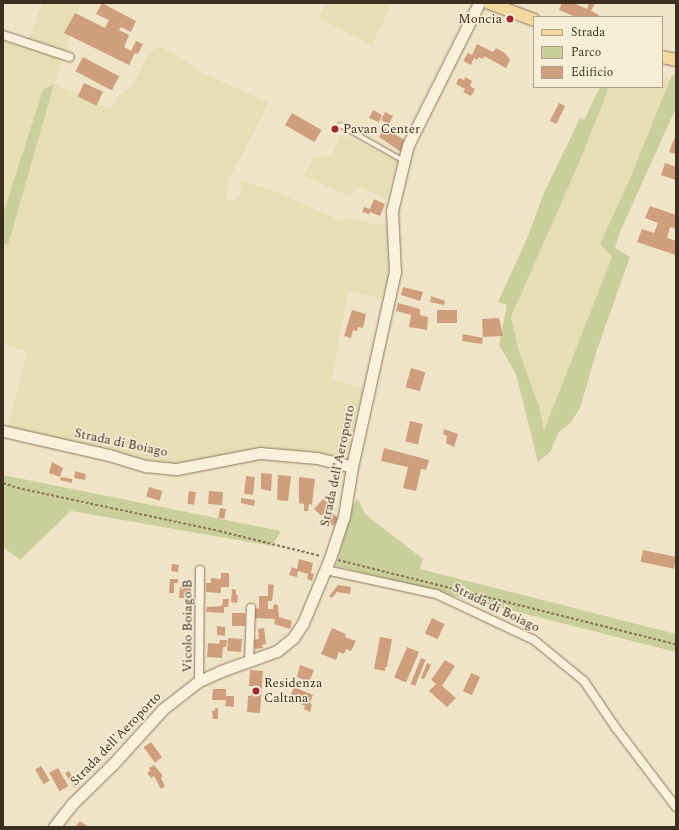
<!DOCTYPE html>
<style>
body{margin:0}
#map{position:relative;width:679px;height:830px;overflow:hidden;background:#f0e4c8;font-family:Spectral,serif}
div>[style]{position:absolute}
.farmland>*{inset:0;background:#e6deb5}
.green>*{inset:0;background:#c9cf9b}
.building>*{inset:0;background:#cf9f7d;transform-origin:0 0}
.path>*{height:1.5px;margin-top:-0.75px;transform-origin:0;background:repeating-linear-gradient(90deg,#8d765c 0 3px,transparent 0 5px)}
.roads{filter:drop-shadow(0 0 1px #8d765c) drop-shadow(0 0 1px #8d765c)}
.lane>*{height:4px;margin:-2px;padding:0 2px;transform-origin:2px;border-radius:2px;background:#faf1dc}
.street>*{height:8px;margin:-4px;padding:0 4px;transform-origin:4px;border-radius:4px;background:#faf1dc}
.secondary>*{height:11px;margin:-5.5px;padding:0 5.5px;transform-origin:5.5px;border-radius:5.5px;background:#faf1dc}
.primary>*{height:12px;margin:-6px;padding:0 6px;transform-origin:6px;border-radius:6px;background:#f3d9a0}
.dots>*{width:11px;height:11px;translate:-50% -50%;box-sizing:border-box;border:2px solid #f7eed8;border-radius:50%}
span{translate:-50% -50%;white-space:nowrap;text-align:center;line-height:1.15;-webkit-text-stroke:3px #f7eed8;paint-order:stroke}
.poi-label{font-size:13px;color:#3d2e20}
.right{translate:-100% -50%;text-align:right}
.left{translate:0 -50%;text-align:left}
.street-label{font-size:13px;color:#3d2e20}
.frame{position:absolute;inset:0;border:4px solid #3d2e20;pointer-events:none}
.legend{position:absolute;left:533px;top:16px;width:130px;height:72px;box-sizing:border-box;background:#f7eed8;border:1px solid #ada18e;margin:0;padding:5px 7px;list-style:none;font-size:12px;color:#3d2e20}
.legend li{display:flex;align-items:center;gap:8px;height:20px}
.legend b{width:20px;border:1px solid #ada18e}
</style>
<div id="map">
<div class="farmland">
<i style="clip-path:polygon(43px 3px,81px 3px,54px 84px,110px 109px,116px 98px,132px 86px,150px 51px,160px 47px,176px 55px,200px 72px,269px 103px,228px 180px,227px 199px,236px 201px,241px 194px,242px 181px,280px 193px,342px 222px,347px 217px,374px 224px,385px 223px,389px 225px,391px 274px,388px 301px,348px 290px,332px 380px,368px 389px,350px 459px,347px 461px,273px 456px,179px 470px,6px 434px,27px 352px,3px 343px,3px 41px,25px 48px)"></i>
<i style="clip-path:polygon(326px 3px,392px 3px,372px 45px,319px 19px)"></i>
<i style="clip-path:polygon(662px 78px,670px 79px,628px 183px,600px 244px,612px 257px,544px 430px,539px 406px,519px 352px,511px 317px,582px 156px,609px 87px,662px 87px)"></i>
<i style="clip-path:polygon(341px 134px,398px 161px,386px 199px,357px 186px,351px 197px,304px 176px,313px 159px,332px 155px)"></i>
</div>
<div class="green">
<i style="clip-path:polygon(672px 75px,676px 75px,675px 110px,620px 232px,615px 248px,630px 257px,597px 350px,580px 408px,572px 421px,558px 433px,551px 451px,538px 462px,516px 374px,499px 345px,507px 305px,498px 302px,528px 236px,543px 195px,580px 118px,584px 120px,600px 87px,609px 87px,582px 156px,511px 317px,519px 352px,539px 406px,544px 430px,612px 257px,600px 244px,628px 183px)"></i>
<i style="clip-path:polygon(54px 84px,8px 245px,3px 243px,3px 214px,43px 90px)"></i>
<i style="clip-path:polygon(3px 475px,281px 531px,272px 546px,71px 511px,20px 560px,3px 547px)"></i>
<i style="clip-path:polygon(358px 499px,365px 514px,423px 559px,420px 569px,676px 634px,676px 652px,336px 566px,354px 503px)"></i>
</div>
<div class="building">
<i style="clip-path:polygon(102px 3px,136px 21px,131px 32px,121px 27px,119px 30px,129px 35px,124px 47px,131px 51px,136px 41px,143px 44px,138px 54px,135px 53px,129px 65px,64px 33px,75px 13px,105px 28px,109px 20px,96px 14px)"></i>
<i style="clip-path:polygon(562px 3px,573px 3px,587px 9px,589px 3px,595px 3px,591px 11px,599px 15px,598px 17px,576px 17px,559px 10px)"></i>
<i style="clip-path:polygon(477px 44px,493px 52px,496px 48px,505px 53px,510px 60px,506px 68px,484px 56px,483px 59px,479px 57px,477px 60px,474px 58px,471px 65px,463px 61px,468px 53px,472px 55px)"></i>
<i style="left:83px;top:57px;width:41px;height:16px;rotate:28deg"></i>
<i style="clip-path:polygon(465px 77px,472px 81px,470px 86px,475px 89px,471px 96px,463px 92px,465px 89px,456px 84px,459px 78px,464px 80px)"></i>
<i style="left:84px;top:83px;width:21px;height:15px;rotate:25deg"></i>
<i style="left:559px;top:103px;width:7px;height:20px;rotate:27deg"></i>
<i style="clip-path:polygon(373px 110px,382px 115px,379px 122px,369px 118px)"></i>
<i style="left:385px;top:112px;width:9px;height:9px;rotate:27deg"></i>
<i style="left:292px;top:113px;width:34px;height:14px;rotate:30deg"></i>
<i style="clip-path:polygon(384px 128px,408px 142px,401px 152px,379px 137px)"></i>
<i style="clip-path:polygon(674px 139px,676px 140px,676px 154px,669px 152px)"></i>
<i style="clip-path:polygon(665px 163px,676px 167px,676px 180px,661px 175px)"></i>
<i style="clip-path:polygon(374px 199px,385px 204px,380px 216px,370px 212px,369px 214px,362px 212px,364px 207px,370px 209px)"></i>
<i style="clip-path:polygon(650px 206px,676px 215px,676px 229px,670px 227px,667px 238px,676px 241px,676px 255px,637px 242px,642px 229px,654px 233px,658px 223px,645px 218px)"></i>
<i style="clip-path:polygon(403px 287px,423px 292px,420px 301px,401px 295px)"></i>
<i style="clip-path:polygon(431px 296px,445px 301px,444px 305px,430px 302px)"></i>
<i style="clip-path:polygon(398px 303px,420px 309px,420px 315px,428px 317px,427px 330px,409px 327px,411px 315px,396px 311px)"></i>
<i style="clip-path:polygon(352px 310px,366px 314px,363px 328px,358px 327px,357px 331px,353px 330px,351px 338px,344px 336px)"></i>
<i style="left:437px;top:310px;width:20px;height:13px"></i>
<i style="clip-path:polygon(499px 318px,503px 336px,483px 337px,482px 319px)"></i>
<i style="clip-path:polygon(463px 334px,483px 338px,482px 344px,462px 341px)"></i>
<i style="left:411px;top:368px;width:15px;height:20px;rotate:16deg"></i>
<i style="left:410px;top:421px;width:13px;height:21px;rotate:13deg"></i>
<i style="clip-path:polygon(444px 429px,458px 434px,454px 447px,446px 443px,447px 436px,443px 434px)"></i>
<i style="clip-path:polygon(384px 448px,429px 460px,426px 470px,421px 469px,416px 491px,403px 488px,408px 467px,381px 461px)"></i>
<i style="clip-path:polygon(52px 462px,63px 468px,60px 477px,49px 473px)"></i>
<i style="clip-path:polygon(75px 471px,86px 474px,85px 480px,74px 478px)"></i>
<i style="clip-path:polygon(261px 473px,272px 474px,271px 491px,261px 489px)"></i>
<i style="clip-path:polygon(278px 475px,291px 476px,288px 501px,277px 500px)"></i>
<i style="left:246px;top:476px;width:9px;height:18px;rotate:6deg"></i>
<i style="clip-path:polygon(61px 477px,72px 479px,72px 483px,60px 480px)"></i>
<i style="clip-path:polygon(299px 477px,315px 479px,312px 505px,309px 504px,308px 511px,304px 511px,304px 504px,299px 503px)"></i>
<i style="left:149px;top:487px;width:14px;height:10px;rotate:17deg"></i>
<i style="left:189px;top:491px;width:7px;height:13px;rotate:8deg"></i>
<i style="left:209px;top:491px;width:14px;height:13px;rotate:4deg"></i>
<i style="clip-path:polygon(241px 498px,255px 500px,254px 506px,241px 503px)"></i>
<i style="clip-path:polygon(323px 499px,329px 504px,326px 507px,339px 519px,333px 526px,314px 509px)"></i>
<i style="left:220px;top:508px;width:6px;height:10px;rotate:9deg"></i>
<i style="left:643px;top:550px;width:34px;height:12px;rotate:12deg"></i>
<i style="clip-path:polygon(299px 559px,313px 563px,311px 573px,314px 574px,312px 581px,307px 579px,308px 574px,298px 571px,297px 577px,289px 575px,292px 567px,297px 569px)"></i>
<i style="left:172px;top:564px;width:7px;height:7px;rotate:8deg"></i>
<i style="clip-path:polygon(221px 573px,229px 573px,229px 587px,221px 587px,221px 593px,206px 592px,206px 583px,211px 583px,211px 578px,221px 579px)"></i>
<i style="clip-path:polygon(170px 579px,178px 579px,178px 583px,174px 583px,174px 593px,169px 593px)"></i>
<i style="clip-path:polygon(268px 584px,274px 585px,272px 601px,268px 601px,268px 609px,273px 609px,274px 604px,278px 605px,279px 617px,292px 621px,290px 629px,274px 624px,275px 619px,254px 618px,255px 608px,259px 609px,259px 596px,268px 596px)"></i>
<i style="clip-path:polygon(338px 585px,351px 587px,350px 594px,337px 592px,332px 598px,329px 596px)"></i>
<i style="clip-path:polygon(180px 586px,191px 587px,192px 598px,179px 598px)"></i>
<i style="clip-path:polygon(232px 589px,236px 590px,236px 595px,238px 595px,237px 603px,231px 602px)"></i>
<i style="clip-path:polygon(223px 599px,229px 599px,228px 607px,224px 607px,224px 613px,206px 612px,207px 607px,222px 606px)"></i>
<i style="left:232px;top:613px;width:13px;height:13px"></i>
<i style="left:432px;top:618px;width:14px;height:17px;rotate:25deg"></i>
<i style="clip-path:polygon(217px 626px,225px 627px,225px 636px,217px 635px)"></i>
<i style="clip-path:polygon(264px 628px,266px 644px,262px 645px,263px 648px,255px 649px,253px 640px,259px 639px,258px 629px)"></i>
<i style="clip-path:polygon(332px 628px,346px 634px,345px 637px,356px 641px,351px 651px,346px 649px,344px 654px,339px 652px,336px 660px,321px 654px)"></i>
<i style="clip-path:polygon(380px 637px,392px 639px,387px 667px,385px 667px,385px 671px,374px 669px)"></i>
<i style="left:228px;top:638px;width:14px;height:13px;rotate:4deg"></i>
<i style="clip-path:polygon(220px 640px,227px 640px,226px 647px,223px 647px,222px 658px,207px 657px,208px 643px,219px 644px)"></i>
<i style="left:407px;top:647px;width:13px;height:33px;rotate:23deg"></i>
<i style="left:421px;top:658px;width:5px;height:28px;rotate:22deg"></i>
<i style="clip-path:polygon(445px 660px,455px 666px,442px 686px,456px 698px,447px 707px,429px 691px,436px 684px,431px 680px)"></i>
<i style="clip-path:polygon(427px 663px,431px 665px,424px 679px,421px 678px)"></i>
<i style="clip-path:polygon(300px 665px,314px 670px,309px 682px,297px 677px)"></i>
<i style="clip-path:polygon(250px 670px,263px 671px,260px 713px,247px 712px,248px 696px,251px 696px,252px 686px,249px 686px)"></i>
<i style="left:471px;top:673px;width:10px;height:20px;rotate:24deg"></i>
<i style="clip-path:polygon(294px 687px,313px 695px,310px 703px,312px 705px,310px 712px,304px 709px,305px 706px,289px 699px)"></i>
<i style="clip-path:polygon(213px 689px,226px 689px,226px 696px,234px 696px,234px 707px,225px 706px,226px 700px,212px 700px)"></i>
<i style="clip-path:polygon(215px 708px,218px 708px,218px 719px,213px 719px,212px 711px,215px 711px)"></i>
<i style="left:151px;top:742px;width:19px;height:9px;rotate:54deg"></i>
<i style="clip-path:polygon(154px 765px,163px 776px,161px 778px,165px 786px,161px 789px,154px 776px,151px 778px,147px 773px,150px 771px,149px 768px)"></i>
<i style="left:41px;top:766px;width:17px;height:7px;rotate:59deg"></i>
<i style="left:58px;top:768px;width:21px;height:10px;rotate:61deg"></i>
<i style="clip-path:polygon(69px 771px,77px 786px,74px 787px,65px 773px)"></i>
<i style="clip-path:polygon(80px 821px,89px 827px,75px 827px)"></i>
</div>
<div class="path">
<i style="left:3px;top:483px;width:20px;rotate:18deg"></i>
<i style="left:22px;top:489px;width:201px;rotate:12deg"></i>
<i style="left:219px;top:531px;width:105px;rotate:13.8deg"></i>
<i style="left:338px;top:560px;width:348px;rotate:14deg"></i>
</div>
<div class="roads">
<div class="lane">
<i style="left:340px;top:125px;width:73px;rotate:29.4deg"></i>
</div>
<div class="street">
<i style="left:3px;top:35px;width:70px;rotate:18.4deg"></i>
<i style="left:326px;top:570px;width:113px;rotate:12.3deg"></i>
<i style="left:436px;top:594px;width:108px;rotate:25.1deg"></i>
<i style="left:534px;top:640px;width:65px;rotate:39.4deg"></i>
<i style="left:584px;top:681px;width:57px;rotate:55.8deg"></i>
<i style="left:616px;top:728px;width:99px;rotate:52.8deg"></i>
<i style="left:249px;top:660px;width:52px;rotate:-87.8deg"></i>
<i style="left:199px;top:681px;width:111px;rotate:-89.5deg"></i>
</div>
<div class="secondary">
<i style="left:3px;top:431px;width:109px;rotate:12.8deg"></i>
<i style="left:109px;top:455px;width:39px;rotate:17deg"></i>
<i style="left:146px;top:466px;width:31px;rotate:6deg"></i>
<i style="left:177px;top:469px;width:85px;rotate:-10.9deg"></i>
<i style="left:260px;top:453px;width:57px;rotate:5deg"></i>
<i style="left:317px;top:458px;width:36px;rotate:14deg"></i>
<i style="left:54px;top:827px;width:31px;rotate:-52deg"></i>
<i style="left:73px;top:803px;width:56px;rotate:-44.3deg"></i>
<i style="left:113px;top:764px;width:74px;rotate:-47.7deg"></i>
<i style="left:163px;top:709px;width:46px;rotate:-37.9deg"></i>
<i style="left:199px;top:681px;width:24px;rotate:-24deg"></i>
<i style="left:221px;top:671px;width:59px;rotate:-19.7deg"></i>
<i style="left:277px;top:651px;width:21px;rotate:-39deg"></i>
<i style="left:293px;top:638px;width:18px;rotate:-56deg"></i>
<i style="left:303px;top:623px;width:70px;rotate:-67.4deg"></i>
<i style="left:330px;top:558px;width:44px;rotate:-71.6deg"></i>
<i style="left:344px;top:516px;width:50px;rotate:-80.7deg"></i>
<i style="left:352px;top:467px;width:200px;rotate:-77.6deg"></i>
<i style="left:395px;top:272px;width:61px;rotate:-92.8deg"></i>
<i style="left:392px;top:211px;width:68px;rotate:-76.4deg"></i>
<i style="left:408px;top:145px;width:159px;rotate:-63.4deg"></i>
</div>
<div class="primary">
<i style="left:489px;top:3px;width:48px;rotate:20.7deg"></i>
<i style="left:662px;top:57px;width:14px;rotate:12deg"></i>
</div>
</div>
<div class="dots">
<i style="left:510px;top:19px;background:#9e2a2b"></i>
<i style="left:335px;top:129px;background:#9e2a2b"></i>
<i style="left:256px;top:691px;background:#9e2a2b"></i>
</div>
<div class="poi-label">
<span class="right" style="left:502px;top:19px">Moncia</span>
<span class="left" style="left:343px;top:129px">Pavan Center</span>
<span class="left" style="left:264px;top:691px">Residenza<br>Caltana</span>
</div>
<div class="street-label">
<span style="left:121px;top:443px;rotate:12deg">Strada di Boiago</span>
<span style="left:338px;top:466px;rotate:-78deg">Strada dell'Aeroporto</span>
<span style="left:496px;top:608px;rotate:26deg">Strada di Boiago</span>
<span style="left:188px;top:626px;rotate:-90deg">Vicolo Boiago B</span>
<span style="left:116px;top:739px;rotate:-46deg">Strada dell'Aeroporto</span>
</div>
<div class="frame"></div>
<ul class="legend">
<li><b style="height:5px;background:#f3d9a0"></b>Strada</li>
<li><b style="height:11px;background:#c9cf9b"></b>Parco</li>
<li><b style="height:11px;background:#cf9f7d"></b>Edificio</li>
</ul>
</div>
